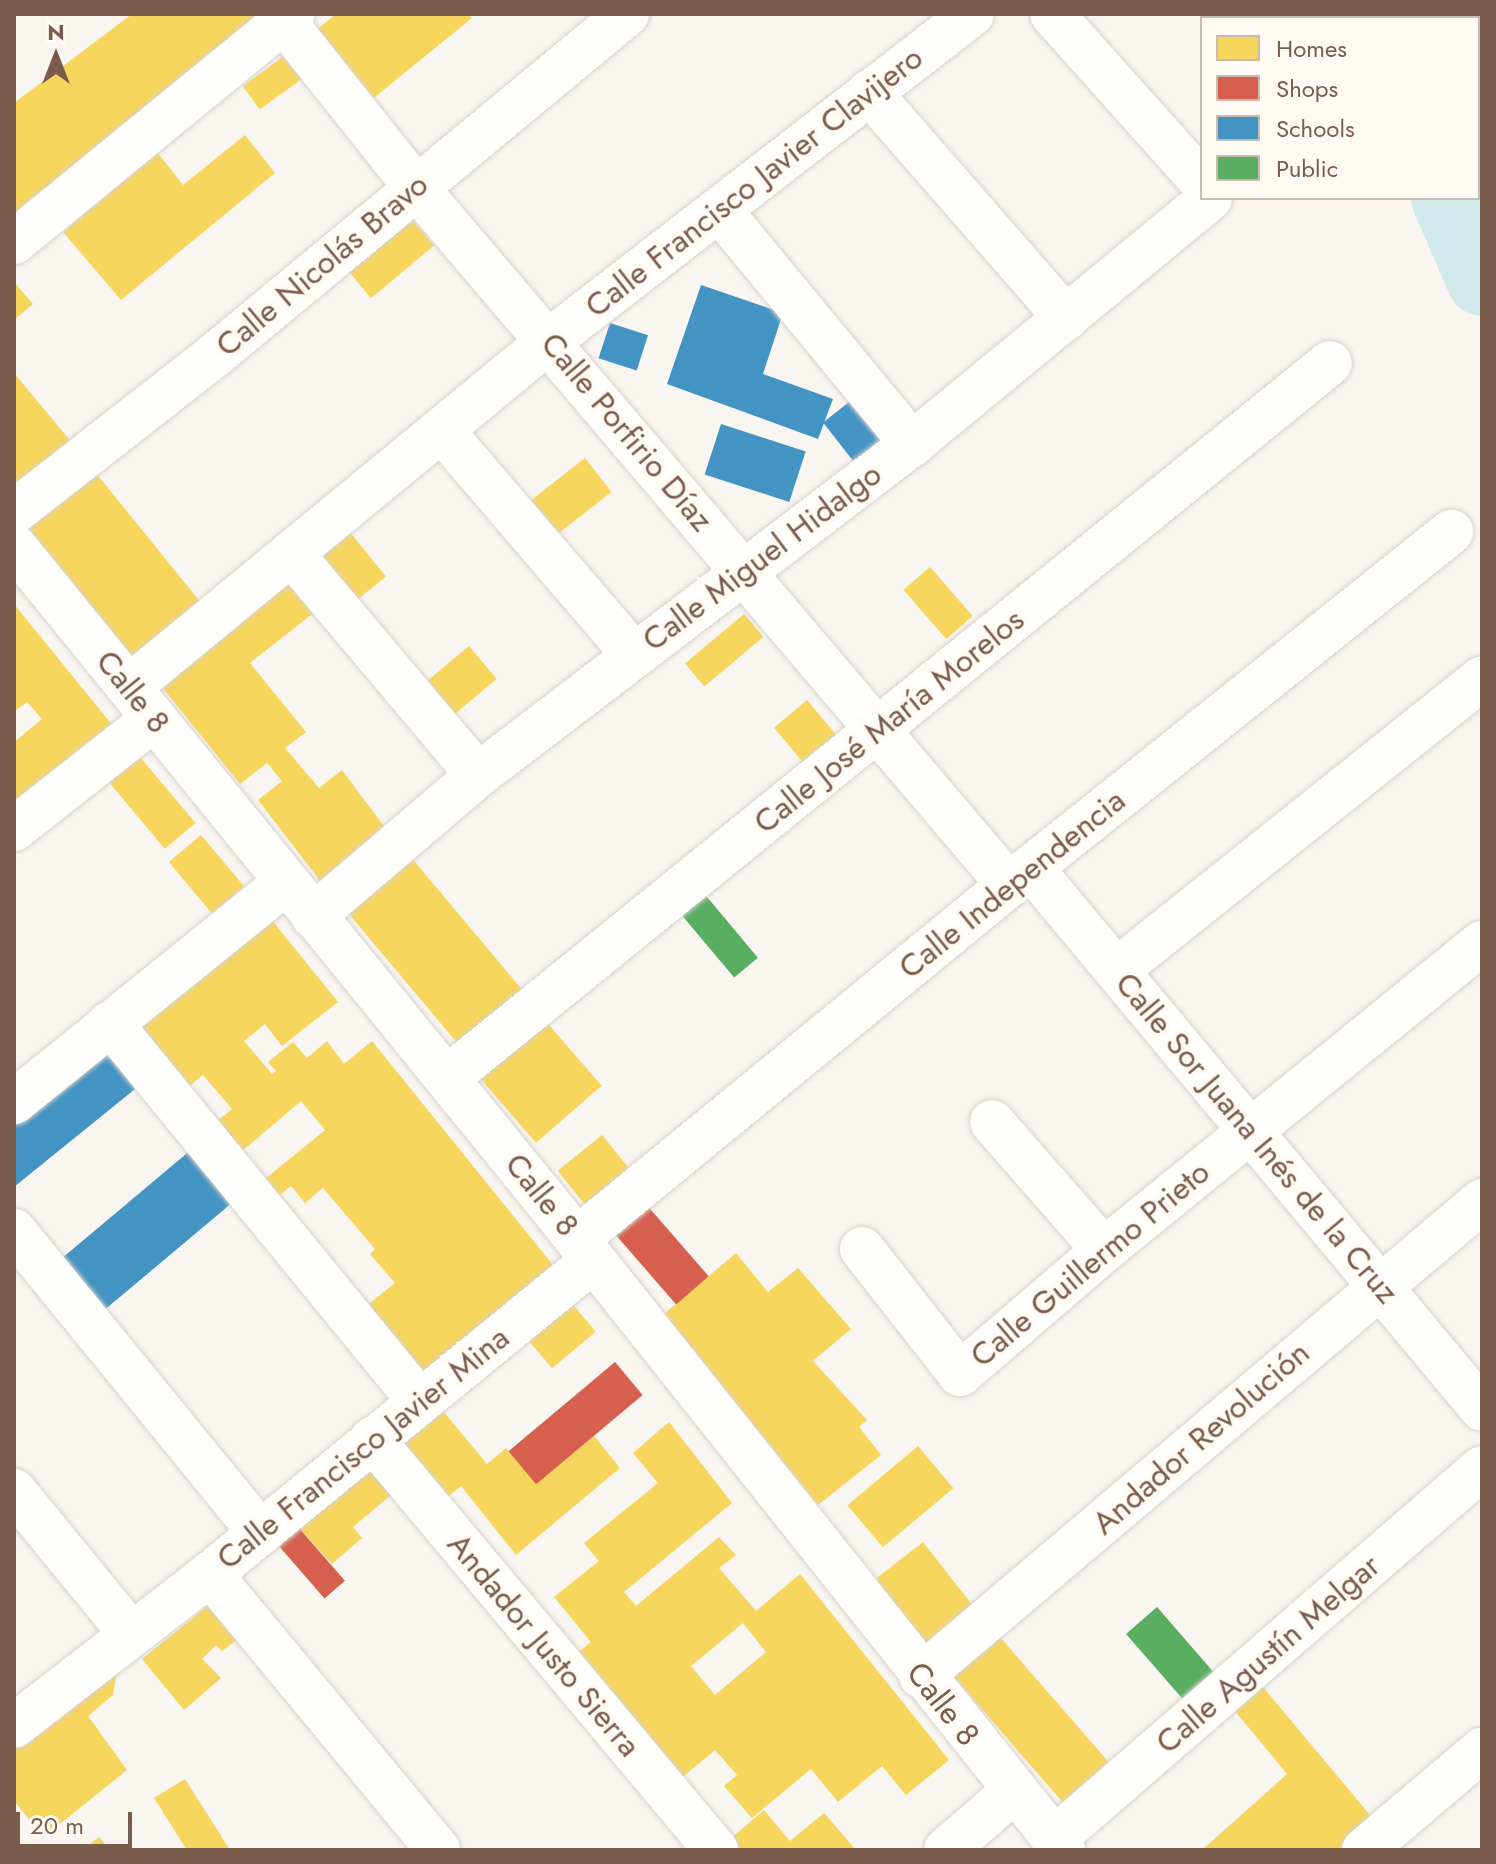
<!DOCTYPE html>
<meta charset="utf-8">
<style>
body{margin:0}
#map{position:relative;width:1496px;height:1864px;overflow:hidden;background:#f9f5f0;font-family:Jost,sans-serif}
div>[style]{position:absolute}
.homes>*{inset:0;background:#f6d55c;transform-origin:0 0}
.shops>*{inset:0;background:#d6604d;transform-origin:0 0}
.schools>*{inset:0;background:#4393c3;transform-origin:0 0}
.public>*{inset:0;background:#5aae61;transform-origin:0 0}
.river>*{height:70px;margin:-35px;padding:0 35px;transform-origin:35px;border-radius:35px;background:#d0e8ea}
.roads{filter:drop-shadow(0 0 2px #d7d1cb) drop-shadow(0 0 2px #d7d1cb)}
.street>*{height:44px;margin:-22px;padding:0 22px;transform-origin:22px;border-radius:22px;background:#fefefd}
span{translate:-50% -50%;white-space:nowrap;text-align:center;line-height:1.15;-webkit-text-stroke:8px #fffaf3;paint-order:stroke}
.street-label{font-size:32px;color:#7a5c4d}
.frame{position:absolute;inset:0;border:16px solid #7a5c4d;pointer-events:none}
.legend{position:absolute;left:1200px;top:16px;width:280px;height:184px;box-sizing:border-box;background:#fffaf3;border:2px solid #cabbb1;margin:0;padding:10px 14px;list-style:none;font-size:24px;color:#7a5c4d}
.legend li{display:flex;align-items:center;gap:16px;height:40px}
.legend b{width:40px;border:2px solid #cabbb1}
.north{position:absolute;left:16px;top:16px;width:80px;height:80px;-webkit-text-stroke:6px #fffaf3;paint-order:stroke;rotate:0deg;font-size:22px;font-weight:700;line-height:32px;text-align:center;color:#7a5c4d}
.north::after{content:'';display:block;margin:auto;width:28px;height:36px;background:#7a5c4d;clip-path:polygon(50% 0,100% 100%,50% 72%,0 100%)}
.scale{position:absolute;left:16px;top:1812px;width:116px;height:36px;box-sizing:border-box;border:4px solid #7a5c4d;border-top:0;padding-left:10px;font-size:24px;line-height:28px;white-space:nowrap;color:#7a5c4d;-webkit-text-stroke:6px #fffaf3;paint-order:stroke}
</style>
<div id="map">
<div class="homes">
<i style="clip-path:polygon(132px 14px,258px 14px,262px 20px,14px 221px,14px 103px)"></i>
<i style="clip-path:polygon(336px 14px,468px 14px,472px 18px,370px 101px,314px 32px)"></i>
<i style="left:288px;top:53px;width:29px;height:56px;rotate:54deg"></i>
<i style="clip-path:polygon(245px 135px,275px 173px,121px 300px,63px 232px,158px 153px,183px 185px)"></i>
<i style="left:405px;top:211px;width:45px;height:82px;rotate:50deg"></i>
<i style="clip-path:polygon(14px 282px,33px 304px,14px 320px)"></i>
<i style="clip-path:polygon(14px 373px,73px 444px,14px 493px)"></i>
<i style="left:585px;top:458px;width:43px;height:75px;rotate:52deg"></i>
<i style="left:91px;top:467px;width:179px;height:87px;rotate:51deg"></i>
<i style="left:345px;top:526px;width:65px;height:44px;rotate:51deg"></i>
<i style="left:930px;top:567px;width:65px;height:35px;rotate:49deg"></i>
<i style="clip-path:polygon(288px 576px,316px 611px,250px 663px,306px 732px,285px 748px,319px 788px,342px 770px,389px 833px,322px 883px,258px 800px,282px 781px,267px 763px,240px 784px,158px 682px)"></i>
<i style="clip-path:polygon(14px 604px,117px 731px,14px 813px,14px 742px,42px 719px,27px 702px,14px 712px)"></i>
<i style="left:744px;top:614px;width:30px;height:77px;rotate:50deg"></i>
<i style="left:469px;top:646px;width:43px;height:55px;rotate:50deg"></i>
<i style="left:807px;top:700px;width:48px;height:43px;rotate:50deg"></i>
<i style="left:135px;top:751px;width:94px;height:40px;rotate:50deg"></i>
<i style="left:201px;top:835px;width:67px;height:42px;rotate:50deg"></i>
<i style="left:410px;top:856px;width:180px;height:84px;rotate:50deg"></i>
<i style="clip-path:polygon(267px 914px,338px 1002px,282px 1046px,265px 1024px,244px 1041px,272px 1074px,276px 1071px,268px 1062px,293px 1042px,307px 1058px,327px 1041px,344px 1064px,372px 1041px,553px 1265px,415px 1378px,360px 1311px,395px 1283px,370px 1254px,375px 1249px,323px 1188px,305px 1203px,291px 1186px,274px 1200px,260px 1183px,325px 1130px,301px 1101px,235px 1157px,210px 1127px,232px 1109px,203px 1075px,183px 1091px,128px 1025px)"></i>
<i style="left:542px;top:1017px;width:91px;height:87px;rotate:49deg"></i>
<i style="left:602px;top:1135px;width:48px;height:57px;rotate:51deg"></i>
<i style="clip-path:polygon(736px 1253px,768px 1292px,798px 1268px,851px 1329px,813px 1361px,867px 1420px,859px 1427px,881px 1455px,818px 1505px,664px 1314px)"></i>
<i style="left:570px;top:1301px;width:40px;height:57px;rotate:50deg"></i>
<i style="clip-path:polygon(443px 1411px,487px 1464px,506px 1448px,536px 1483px,594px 1436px,620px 1468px,516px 1555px,461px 1486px,442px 1501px,398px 1448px)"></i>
<i style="clip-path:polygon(evenodd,669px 1422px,732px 1503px,624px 1592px,636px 1606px,719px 1537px,736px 1555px,719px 1568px,756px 1611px,800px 1574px,949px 1760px,906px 1795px,882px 1766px,838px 1802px,811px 1769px,752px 1818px,724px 1786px,737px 1775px,715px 1750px,673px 1785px,567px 1661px,591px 1642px,554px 1597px,599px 1561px,584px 1543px,658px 1483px,633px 1453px,669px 1422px,743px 1623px,766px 1652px,715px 1695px,691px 1666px,743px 1623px)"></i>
<i style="left:918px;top:1446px;width:55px;height:92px;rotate:50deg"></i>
<i style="clip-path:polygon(370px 1471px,391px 1495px,353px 1527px,362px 1538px,332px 1564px,299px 1528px)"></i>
<i style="left:923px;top:1542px;width:90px;height:65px;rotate:52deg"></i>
<i style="clip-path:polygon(210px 1604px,238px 1639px,222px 1651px,216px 1645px,202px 1659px,221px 1678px,184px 1710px,142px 1659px)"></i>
<i style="left:993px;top:1629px;width:178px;height:61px;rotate:49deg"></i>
<i style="clip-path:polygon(118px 1664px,113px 1695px,88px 1716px,127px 1770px,44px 1837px,14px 1801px,14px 1742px)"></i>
<i style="clip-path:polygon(1263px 1687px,1375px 1821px,1342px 1850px,1202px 1850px,1287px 1774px,1235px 1711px)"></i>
<i style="clip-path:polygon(185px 1779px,230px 1850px,187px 1850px,154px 1798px)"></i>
<i style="clip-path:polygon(764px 1810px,790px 1841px,824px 1813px,856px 1850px,727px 1850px,723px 1845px)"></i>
<i style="clip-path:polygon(99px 1837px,110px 1850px,82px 1850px)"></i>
</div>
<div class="shops">
<i style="left:645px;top:1203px;width:97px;height:43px;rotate:49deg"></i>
<i style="left:615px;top:1362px;width:43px;height:139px;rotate:50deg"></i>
<i style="left:299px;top:1528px;width:70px;height:27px;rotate:49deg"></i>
</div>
<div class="schools">
<i style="clip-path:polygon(701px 285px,783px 313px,763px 374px,833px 399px,818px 439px,667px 384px)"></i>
<i style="left:610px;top:323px;width:40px;height:37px;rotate:18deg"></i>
<i style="left:853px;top:399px;width:55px;height:38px;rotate:52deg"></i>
<i style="left:721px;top:424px;width:89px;height:53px;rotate:18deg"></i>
<i style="clip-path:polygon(107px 1044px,140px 1085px,14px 1187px,14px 1120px)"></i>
<i style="left:192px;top:1149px;width:67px;height:178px;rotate:50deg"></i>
</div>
<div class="public">
<i style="left:702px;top:891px;width:87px;height:31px;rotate:50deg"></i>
<i style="left:1157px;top:1607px;width:98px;height:41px;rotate:49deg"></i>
</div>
<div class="river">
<i style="left:1419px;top:14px;width:4px;rotate:90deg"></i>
<i style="left:1446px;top:198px;width:90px;rotate:66.6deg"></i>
</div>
<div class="roads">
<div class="street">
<i style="left:278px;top:14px;width:220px;rotate:51.5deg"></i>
<i style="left:415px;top:186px;width:917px;rotate:49.64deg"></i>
<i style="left:1052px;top:14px;width:225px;rotate:48.2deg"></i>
<i style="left:869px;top:92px;width:300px;rotate:48.9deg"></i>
<i style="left:721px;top:212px;width:301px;rotate:50.5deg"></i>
<i style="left:14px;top:242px;width:360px;rotate:-39.3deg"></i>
<i style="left:443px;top:432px;width:292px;rotate:49.4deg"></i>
<i style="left:14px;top:512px;width:255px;rotate:-38deg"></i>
<i style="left:215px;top:355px;width:535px;rotate:-39.61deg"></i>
<i style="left:14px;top:546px;width:859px;rotate:50.9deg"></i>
<i style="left:556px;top:1213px;width:814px;rotate:51.48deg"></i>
<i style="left:291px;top:553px;width:290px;rotate:49.9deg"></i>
<i style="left:129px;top:687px;width:544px;rotate:-39.48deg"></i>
<i style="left:549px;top:341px;width:535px;rotate:-37.71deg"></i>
<i style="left:14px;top:829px;width:179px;rotate:-38.2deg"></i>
<i style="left:1031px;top:868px;width:704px;rotate:50.18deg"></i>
<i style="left:313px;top:916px;width:217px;rotate:-40.5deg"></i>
<i style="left:478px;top:775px;width:546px;rotate:-37.33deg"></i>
<i style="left:912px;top:444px;width:386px;rotate:-39.5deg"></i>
<i style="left:1118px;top:969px;width:466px;rotate:-38.6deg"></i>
<i style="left:110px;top:1023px;width:487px;rotate:50.7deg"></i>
<i style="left:447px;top:1078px;width:1136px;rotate:-39deg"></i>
<i style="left:14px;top:1102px;width:348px;rotate:-38.9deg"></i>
<i style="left:992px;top:1122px;width:170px;rotate:48.8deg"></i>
<i style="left:14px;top:1231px;width:390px;rotate:50.8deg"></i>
<i style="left:577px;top:1239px;width:559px;rotate:-39.33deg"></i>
<i style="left:1009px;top:885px;width:566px;rotate:-38.61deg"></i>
<i style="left:862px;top:1249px;width:159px;rotate:51.9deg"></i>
<i style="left:960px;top:1374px;width:190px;rotate:-40.7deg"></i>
<i style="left:1104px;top:1250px;width:487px;rotate:-39.1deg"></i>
<i style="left:372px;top:1439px;width:536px;rotate:50.07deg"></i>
<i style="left:14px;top:1491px;width:185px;rotate:50.7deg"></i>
<i style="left:210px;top:1574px;width:358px;rotate:50.4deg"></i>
<i style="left:921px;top:1676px;width:735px;rotate:-40.25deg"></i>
<i style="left:14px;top:1726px;width:248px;rotate:-37.8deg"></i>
<i style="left:210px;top:1574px;width:495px;rotate:-39.3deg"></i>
<i style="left:1054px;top:1839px;width:566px;rotate:-40.92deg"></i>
<i style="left:946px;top:1850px;width:89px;rotate:-40.9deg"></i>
<i style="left:1364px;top:1850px;width:155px;rotate:-40.3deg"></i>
</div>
</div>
<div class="street-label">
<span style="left:754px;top:182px;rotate:-38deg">Calle Francisco Javier Clavijero</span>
<span style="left:322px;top:265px;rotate:-40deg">Calle Nicolás Bravo</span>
<span style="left:627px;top:432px;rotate:50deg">Calle Porfirio Díaz</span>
<span style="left:762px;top:557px;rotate:-37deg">Calle Miguel Hidalgo</span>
<span style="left:133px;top:692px;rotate:51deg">Calle 8</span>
<span style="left:889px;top:721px;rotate:-39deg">Calle José María Morelos</span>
<span style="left:1012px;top:884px;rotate:-39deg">Calle Independencia</span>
<span style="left:1257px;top:1138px;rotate:50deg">Calle Sor Juana Inés de la Cruz</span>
<span style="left:542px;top:1195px;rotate:51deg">Calle 8</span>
<span style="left:1090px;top:1264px;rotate:-40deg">Calle Guillermo Prieto</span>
<span style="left:1201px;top:1438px;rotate:-41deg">Andador Revolución</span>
<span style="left:363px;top:1448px;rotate:-39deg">Calle Francisco Javier Mina</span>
<span style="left:544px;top:1645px;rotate:50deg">Andador Justo Sierra</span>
<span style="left:1268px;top:1654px;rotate:-41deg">Calle Agustín Melgar</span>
<span style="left:943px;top:1704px;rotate:52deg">Calle 8</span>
</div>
<div class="frame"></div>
<ul class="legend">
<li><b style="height:22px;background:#f6d55c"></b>Homes</li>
<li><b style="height:22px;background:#d6604d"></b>Shops</li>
<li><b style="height:22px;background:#4393c3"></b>Schools</li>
<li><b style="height:22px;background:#5aae61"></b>Public</li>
</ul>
<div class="north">N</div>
<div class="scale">20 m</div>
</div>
